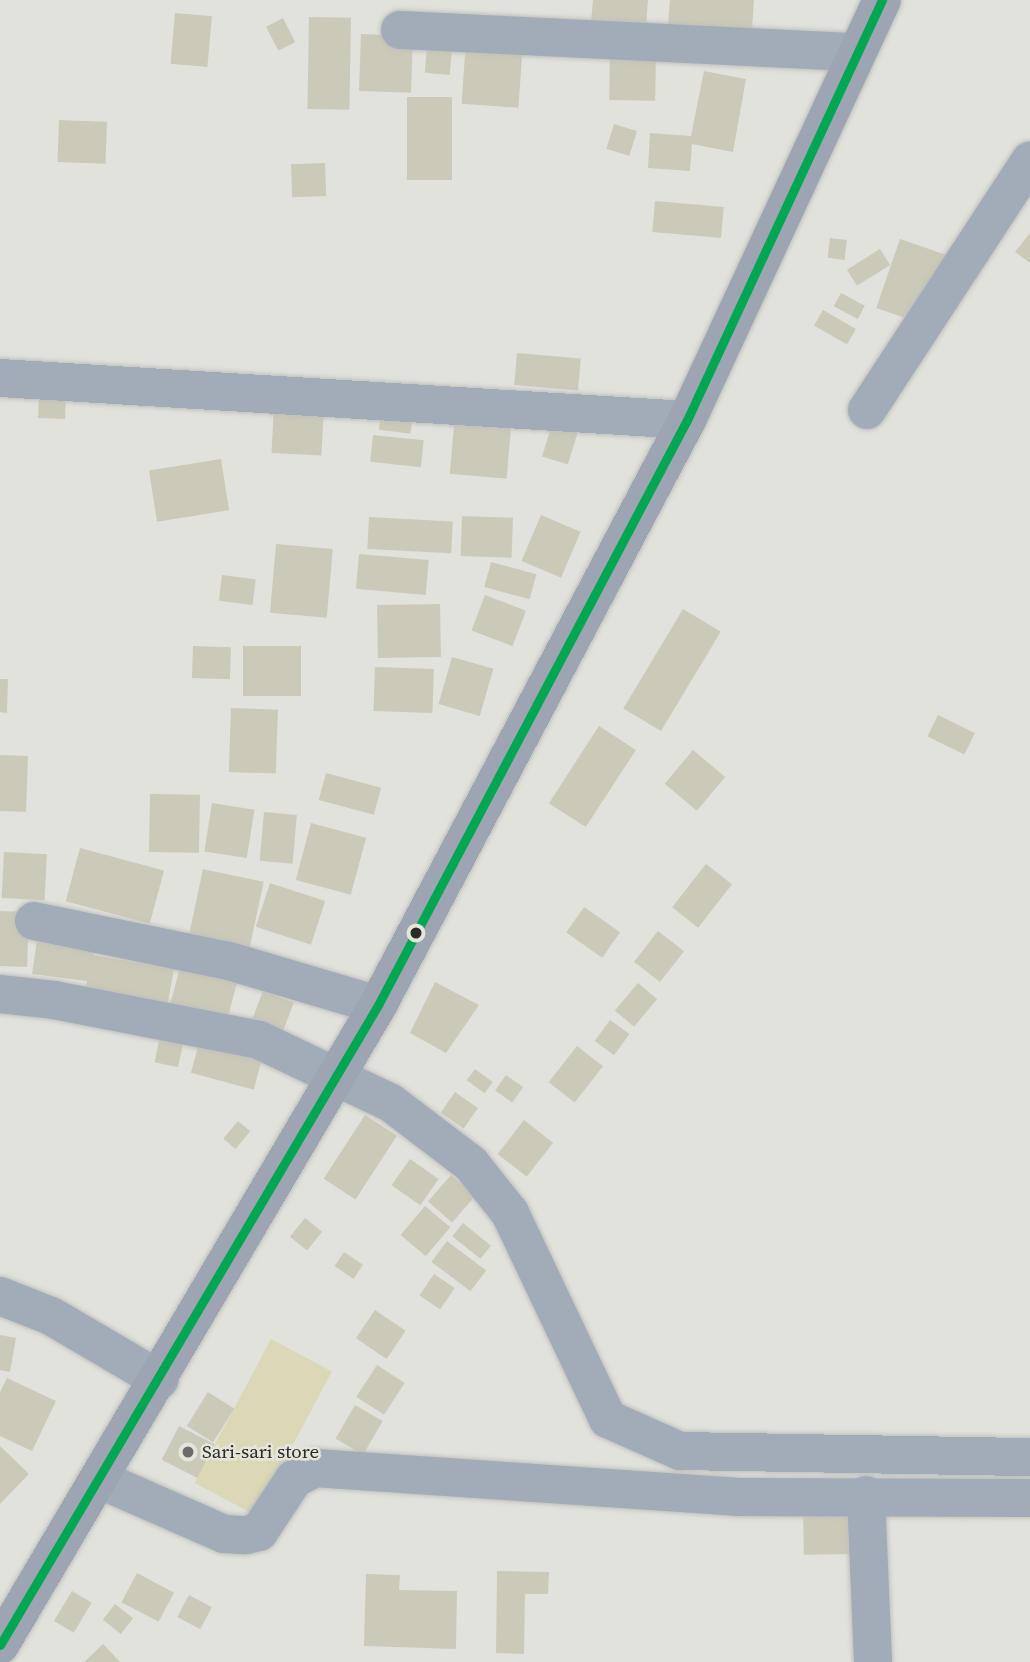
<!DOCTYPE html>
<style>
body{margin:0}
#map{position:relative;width:1030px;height:1662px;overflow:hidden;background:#e2e2dd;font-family:"Source Serif 4",serif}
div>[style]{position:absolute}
.green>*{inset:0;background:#dad8b6;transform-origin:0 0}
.building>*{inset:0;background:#cbcab8;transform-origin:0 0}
.roads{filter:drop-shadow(0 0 2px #c0c0bd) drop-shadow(0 0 2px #c0c0bd)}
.minor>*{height:38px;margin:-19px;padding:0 19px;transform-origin:19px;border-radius:19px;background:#a2abb8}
.highway>*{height:38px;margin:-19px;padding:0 19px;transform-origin:19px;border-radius:19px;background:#9ca5b1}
.bus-1>*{height:9px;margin:-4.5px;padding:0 4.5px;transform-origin:4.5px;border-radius:4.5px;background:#00a651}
.dots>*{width:19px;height:19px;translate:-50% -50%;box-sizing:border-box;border:4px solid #e5e5da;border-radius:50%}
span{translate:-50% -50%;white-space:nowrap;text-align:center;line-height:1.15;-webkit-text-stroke:5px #e5e5da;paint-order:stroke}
.poi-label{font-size:19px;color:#2b2b27}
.left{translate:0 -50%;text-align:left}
</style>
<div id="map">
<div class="green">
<i style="left:271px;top:1339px;width:69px;height:163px;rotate:28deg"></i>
</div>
<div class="building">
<i style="clip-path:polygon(593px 0,648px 0,646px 27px,591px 23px)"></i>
<i style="clip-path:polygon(670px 0,754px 0,752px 31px,668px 24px)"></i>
<i style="left:175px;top:13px;width:37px;height:51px;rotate:5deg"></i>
<i style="left:309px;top:17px;width:42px;height:92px;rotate:1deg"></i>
<i style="left:283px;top:18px;width:27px;height:19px;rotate:63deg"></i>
<i style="left:361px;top:34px;width:52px;height:57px;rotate:2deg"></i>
<i style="left:428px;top:36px;width:25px;height:37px;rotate:5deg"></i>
<i style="left:466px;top:40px;width:57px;height:64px;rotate:4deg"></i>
<i style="left:610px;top:54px;width:46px;height:46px;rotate:1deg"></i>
<i style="clip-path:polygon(704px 71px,746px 79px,733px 152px,692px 144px,690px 171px,648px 168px,650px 133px,691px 136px)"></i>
<i style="left:407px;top:97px;width:45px;height:83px"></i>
<i style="left:59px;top:120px;width:48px;height:42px;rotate:2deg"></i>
<i style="left:614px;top:124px;width:24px;height:26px;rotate:17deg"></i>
<i style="left:325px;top:163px;width:33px;height:34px;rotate:88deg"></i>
<i style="left:655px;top:201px;width:69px;height:31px;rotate:5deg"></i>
<i style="clip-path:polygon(1030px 233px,1030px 263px,1015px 252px)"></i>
<i style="left:830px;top:238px;width:17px;height:20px;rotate:7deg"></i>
<i style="left:900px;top:239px;width:50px;height:73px;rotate:19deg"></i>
<i style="left:880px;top:249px;width:19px;height:39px;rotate:58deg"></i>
<i style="left:841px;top:293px;width:27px;height:15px;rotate:28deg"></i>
<i style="left:823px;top:310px;width:38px;height:18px;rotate:30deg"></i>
<i style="left:517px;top:353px;width:64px;height:32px;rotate:5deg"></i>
<i style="left:39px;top:391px;width:27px;height:27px;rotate:2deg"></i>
<i style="left:383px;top:395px;width:32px;height:35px;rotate:7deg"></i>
<i style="left:274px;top:405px;width:50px;height:48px;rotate:3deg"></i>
<i style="left:455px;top:414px;width:57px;height:60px;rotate:5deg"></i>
<i style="left:552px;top:424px;width:27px;height:34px;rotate:17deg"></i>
<i style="left:373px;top:435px;width:51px;height:27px;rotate:6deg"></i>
<i style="left:221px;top:459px;width:52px;height:73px;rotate:81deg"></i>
<i style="left:541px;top:515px;width:43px;height:50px;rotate:23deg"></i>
<i style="left:462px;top:516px;width:51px;height:40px;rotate:2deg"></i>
<i style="left:369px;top:517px;width:84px;height:32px;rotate:3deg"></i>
<i style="left:276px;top:544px;width:57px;height:69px;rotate:5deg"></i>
<i style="left:359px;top:554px;width:70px;height:35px;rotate:5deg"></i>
<i style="left:491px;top:562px;width:47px;height:26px;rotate:15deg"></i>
<i style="left:222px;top:575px;width:34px;height:26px;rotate:7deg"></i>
<i style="left:485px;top:595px;width:44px;height:38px;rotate:21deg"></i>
<i style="left:440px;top:604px;width:53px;height:63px;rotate:89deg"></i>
<i style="left:683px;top:609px;width:44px;height:116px;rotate:31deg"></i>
<i style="left:193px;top:646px;width:38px;height:32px;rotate:2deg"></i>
<i style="left:243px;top:646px;width:58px;height:50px"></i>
<i style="left:452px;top:657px;width:43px;height:49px;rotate:16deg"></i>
<i style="left:375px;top:667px;width:59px;height:44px;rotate:2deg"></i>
<i style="clip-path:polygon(0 679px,8px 679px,7px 713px,0 712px)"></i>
<i style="left:231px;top:708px;width:47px;height:64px;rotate:2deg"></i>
<i style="left:938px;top:715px;width:41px;height:24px;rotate:26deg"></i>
<i style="left:599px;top:726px;width:44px;height:92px;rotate:33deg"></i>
<i style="left:693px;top:750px;width:42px;height:44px;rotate:40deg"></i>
<i style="left:0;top:755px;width:28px;height:56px;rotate:2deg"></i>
<i style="left:326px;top:773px;width:57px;height:28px;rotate:15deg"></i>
<i style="left:150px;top:794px;width:50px;height:58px;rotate:1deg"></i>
<i style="left:212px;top:803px;width:43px;height:49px;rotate:9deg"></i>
<i style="left:264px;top:812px;width:33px;height:49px;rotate:5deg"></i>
<i style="left:311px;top:823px;width:57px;height:59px;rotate:15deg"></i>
<i style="left:80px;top:848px;width:87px;height:55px;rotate:15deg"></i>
<i style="left:4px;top:852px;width:43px;height:46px;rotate:3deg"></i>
<i style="left:706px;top:864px;width:33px;height:55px;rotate:38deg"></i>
<i style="left:203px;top:869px;width:62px;height:70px;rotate:12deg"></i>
<i style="left:270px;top:883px;width:58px;height:46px;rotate:18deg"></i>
<i style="left:584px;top:907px;width:44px;height:31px;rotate:35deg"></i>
<i style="left:0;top:911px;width:29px;height:55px;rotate:2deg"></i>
<i style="left:658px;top:931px;width:33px;height:39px;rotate:38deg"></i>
<i style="clip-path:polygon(38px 933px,95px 939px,93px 955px,174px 969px,166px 1013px,84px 999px,87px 981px,32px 974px)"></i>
<i style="left:182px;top:960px;width:59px;height:49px;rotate:15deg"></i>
<i style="clip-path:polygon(435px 982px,479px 1005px,446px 1053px,410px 1033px)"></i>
<i style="left:638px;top:983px;width:25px;height:36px;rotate:40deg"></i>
<i style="left:263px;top:991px;width:33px;height:40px;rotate:21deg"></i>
<i style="left:610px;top:1020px;width:24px;height:26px;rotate:36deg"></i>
<i style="left:161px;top:1032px;width:24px;height:31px;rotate:12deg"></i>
<i style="left:200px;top:1039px;width:65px;height:35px;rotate:15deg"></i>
<i style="left:577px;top:1046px;width:33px;height:46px;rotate:38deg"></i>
<i style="left:475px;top:1069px;width:22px;height:14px;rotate:36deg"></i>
<i style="left:506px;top:1075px;width:21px;height:19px;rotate:35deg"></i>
<i style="left:455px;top:1092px;width:28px;height:25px;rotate:35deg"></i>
<i style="left:365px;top:1115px;width:38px;height:76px;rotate:33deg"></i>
<i style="left:524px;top:1120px;width:37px;height:43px;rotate:38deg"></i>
<i style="left:238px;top:1121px;width:16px;height:23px;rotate:40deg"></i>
<i style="left:410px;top:1159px;width:35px;height:32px;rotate:35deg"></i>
<i style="left:451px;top:1175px;width:32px;height:35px;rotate:41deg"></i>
<i style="left:425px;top:1206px;width:33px;height:38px;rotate:40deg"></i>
<i style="left:305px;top:1218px;width:22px;height:24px;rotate:39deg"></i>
<i style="left:463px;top:1223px;width:36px;height:17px;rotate:39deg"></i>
<i style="left:447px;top:1241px;width:49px;height:26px;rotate:37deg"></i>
<i style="left:344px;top:1252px;width:23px;height:17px;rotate:34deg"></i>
<i style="left:434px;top:1274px;width:25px;height:26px;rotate:34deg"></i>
<i style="left:375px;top:1310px;width:37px;height:34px;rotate:34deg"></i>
<i style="clip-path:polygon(0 1335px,16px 1338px,10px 1372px,0 1370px)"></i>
<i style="left:377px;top:1365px;width:33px;height:38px;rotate:33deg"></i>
<i style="clip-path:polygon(7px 1378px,56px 1401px,32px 1451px,0 1436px,0 1392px)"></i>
<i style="left:208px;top:1392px;width:31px;height:40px;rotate:32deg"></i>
<i style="left:355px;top:1405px;width:32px;height:39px;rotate:30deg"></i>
<i style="left:179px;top:1426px;width:40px;height:38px;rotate:27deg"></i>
<i style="clip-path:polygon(0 1446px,29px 1474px,0 1504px)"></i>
<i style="left:852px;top:1509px;width:45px;height:49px;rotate:89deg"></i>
<i style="clip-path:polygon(497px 1571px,549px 1572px,548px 1594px,525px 1594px,524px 1654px,496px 1653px)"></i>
<i style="left:137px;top:1573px;width:42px;height:33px;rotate:28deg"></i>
<i style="clip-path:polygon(366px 1574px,400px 1575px,399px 1590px,457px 1591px,456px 1649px,364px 1646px)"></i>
<i style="left:72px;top:1591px;width:23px;height:35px;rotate:31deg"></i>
<i style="left:189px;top:1595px;width:26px;height:25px;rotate:28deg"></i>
<i style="left:115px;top:1604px;width:23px;height:20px;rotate:38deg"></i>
<i style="clip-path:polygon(103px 1644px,120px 1662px,84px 1662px)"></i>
</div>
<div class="roads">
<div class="minor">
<i style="left:400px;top:30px;width:457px;rotate:2.8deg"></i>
<i style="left:0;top:378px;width:688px;rotate:3.5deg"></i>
<i style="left:867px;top:410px;width:298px;rotate:-56.8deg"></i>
<i style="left:34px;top:921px;width:199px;rotate:11.6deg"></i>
<i style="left:229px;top:961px;width:155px;rotate:16.5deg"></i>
<i style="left:0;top:994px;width:54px;rotate:6.3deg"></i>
<i style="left:54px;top:1000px;width:209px;rotate:11deg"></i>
<i style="left:259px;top:1040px;width:146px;rotate:25.5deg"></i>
<i style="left:391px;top:1103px;width:101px;rotate:37.3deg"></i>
<i style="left:471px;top:1164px;width:63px;rotate:51.5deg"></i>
<i style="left:510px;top:1213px;width:228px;rotate:64.6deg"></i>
<i style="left:608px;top:1419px;width:79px;rotate:24deg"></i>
<i style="left:680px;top:1451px;width:350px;rotate:1deg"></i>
<i style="left:0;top:1296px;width:55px;rotate:21.4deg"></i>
<i style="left:51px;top:1316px;width:126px;rotate:30.4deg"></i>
<i style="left:101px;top:1480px;width:134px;rotate:23.7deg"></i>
<i style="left:224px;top:1534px;width:22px;rotate:3deg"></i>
<i style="left:246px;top:1535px;width:13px;rotate:-13deg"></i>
<i style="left:259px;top:1532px;width:64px;rotate:-56.6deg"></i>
<i style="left:294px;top:1479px;width:24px;rotate:-28deg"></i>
<i style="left:315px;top:1468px;width:422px;rotate:3.9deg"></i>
<i style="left:736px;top:1497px;width:294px;rotate:0.2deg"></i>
<i style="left:866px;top:1495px;width:167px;rotate:87.6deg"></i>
</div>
<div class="highway">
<i style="left:0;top:1645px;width:743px;rotate:-59.43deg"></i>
<i style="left:378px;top:1005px;width:662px;rotate:-62.16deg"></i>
<i style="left:687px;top:420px;width:463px;rotate:-65.1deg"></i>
</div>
</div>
<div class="bus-1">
<i style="left:0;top:1645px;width:743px;rotate:-59.43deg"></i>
<i style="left:378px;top:1005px;width:662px;rotate:-62.16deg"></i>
<i style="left:687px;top:420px;width:463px;rotate:-65.1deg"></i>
</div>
<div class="dots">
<i style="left:416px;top:933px;background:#2b2b27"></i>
<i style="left:188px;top:1452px;background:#6b6b67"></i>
</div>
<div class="poi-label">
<span class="left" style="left:202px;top:1452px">Sari-sari store</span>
</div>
</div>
